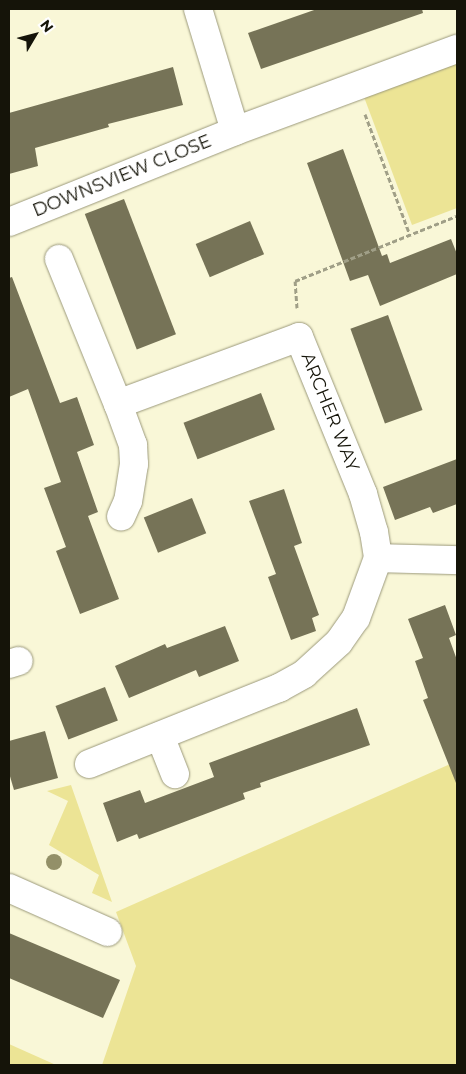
<!DOCTYPE html>
<style>
body{margin:0}
#map{position:relative;width:466px;height:1074px;overflow:hidden;background:#f9f7d7;font-family:Montserrat,sans-serif}
div>[style]{position:absolute}
.green>*{inset:0;background:#ece495}
.building>*{inset:0;background:#767357;transform-origin:0 0}
.path>*{height:3px;margin-top:-1.5px;transform-origin:0;background:repeating-linear-gradient(90deg,#a09f87 0 5px,transparent 0 7.5px)}
.roads{filter:drop-shadow(0 0 1px #9b997b) drop-shadow(0 0 1px #9b997b)}
.minor>*{height:28px;margin:-14px;padding:0 14px;transform-origin:14px;border-radius:14px;background:#fff}
.trees>*{width:16px;height:16px;margin:-8px;border-radius:50%;background:#939068}
span{translate:-50% -50%;white-space:nowrap;text-align:center;line-height:1.15;-webkit-text-stroke:4.5px #fff;paint-order:stroke}
.street-label{font-size:18px;color:#151409}
.frame{position:absolute;inset:0;border:10px solid #151409;pointer-events:none}
.north{position:absolute;left:10px;top:10px;width:50px;height:50px;-webkit-text-stroke:4px #fff;paint-order:stroke;rotate:53deg;font-size:14px;font-weight:700;line-height:20px;text-align:center;color:#151409}
.north::after{content:'';display:block;margin:auto;width:18px;height:22px;background:#151409;clip-path:polygon(50% 0,100% 100%,50% 72%,0 100%)}
</style>
<div id="map">
<div class="green">
<i style="clip-path:polygon(457px 61px,457px 208px,412px 225px,364px 97px)"></i>
<i style="clip-path:polygon(457px 761px,457px 1065px,102px 1065px,136px 966px,116px 912px)"></i>
<i style="clip-path:polygon(71px 785px,112px 902px,92px 893px,99px 875px,49px 845px,68px 801px,47px 791px)"></i>
<i style="clip-path:polygon(9px 1044px,56px 1065px,9px 1065px)"></i>
</div>
<div class="building">
<i style="clip-path:polygon(317px 9px,422px 9px,423px 13px,261px 69px,248px 33px)"></i>
<i style="clip-path:polygon(173px 67px,183px 105px,108px 124px,109px 127px,35px 148px,38px 166px,9px 174px,9px 113px)"></i>
<i style="clip-path:polygon(343px 149px,382px 256px,387px 254px,390px 263px,451px 239px,457px 254px,457px 274px,380px 306px,368px 275px,350px 281px,307px 163px)"></i>
<i style="left:124px;top:199px;width:145px;height:42px;rotate:69deg"></i>
<i style="left:250px;top:221px;width:36px;height:59px;rotate:67deg"></i>
<i style="clip-path:polygon(12px 277px,60px 403px,77px 397px,94px 445px,77px 452px,98px 512px,88px 516px,119px 599px,80px 614px,56px 551px,66px 547px,44px 488px,61px 482px,28px 389px,9px 397px,9px 278px)"></i>
<i style="left:388px;top:315px;width:101px;height:40px;rotate:70deg"></i>
<i style="left:261px;top:393px;width:39px;height:83px;rotate:69deg"></i>
<i style="clip-path:polygon(457px 459px,457px 504px,433px 513px,430px 507px,395px 520px,383px 487px)"></i>
<i style="clip-path:polygon(284px 489px,302px 543px,294px 546px,319px 615px,312px 618px,316px 631px,291px 640px,268px 577px,276px 574px,249px 501px)"></i>
<i style="left:192px;top:498px;width:38px;height:52px;rotate:68deg"></i>
<i style="clip-path:polygon(445px 605px,456px 635px,449px 638px,457px 660px,456px 783px,423px 700px,428px 698px,415px 661px,423px 658px,408px 619px)"></i>
<i style="clip-path:polygon(225px 626px,239px 661px,199px 677px,196px 670px,129px 698px,115px 666px,165px 644px,167px 648px)"></i>
<i style="left:105px;top:687px;width:36px;height:53px;rotate:69deg"></i>
<i style="clip-path:polygon(357px 708px,370px 745px,260px 783px,261px 787px,243px 793px,245px 799px,139px 839px,137px 834px,117px 842px,103px 803px,140px 790px,145px 803px,214px 777px,209px 763px)"></i>
<i style="clip-path:polygon(45px 731px,58px 778px,14px 790px,9px 773px,9px 741px)"></i>
<i style="clip-path:polygon(9px 933px,120px 980px,103px 1018px,9px 978px)"></i>
</div>
<div class="path">
<i style="left:365px;top:114px;width:129px;rotate:69.6deg"></i>
<i style="left:297px;top:308px;width:27px;rotate:-94deg"></i>
<i style="left:295px;top:281px;width:175px;rotate:-21.9deg"></i>
</div>
<div class="roads">
<div class="minor">
<i style="left:198px;top:9px;width:127px;rotate:73.1deg"></i>
<i style="left:9px;top:222px;width:244px;rotate:-21.9deg"></i>
<i style="left:235px;top:131px;width:237px;rotate:-20.3deg"></i>
<i style="left:59px;top:259px;width:157px;rotate:67.9deg"></i>
<i style="left:118px;top:404px;width:193px;rotate:-20.3deg"></i>
<i style="left:299px;top:337px;width:170px;rotate:67.8deg"></i>
<i style="left:363px;top:494px;width:40px;rotate:74deg"></i>
<i style="left:374px;top:532px;width:26px;rotate:81deg"></i>
<i style="left:378px;top:558px;width:79px;rotate:1.5deg"></i>
<i style="left:118px;top:404px;width:44px;rotate:69.9deg"></i>
<i style="left:133px;top:445px;width:19px;rotate:87deg"></i>
<i style="left:134px;top:464px;width:37px;rotate:99deg"></i>
<i style="left:128px;top:501px;width:17px;rotate:114deg"></i>
<i style="left:9px;top:664px;width:10px;rotate:-17deg"></i>
<i style="left:160px;top:736px;width:41px;rotate:68.5deg"></i>
<i style="left:89px;top:764px;width:205px;rotate:-21.8deg"></i>
<i style="left:279px;top:688px;width:29px;rotate:-29deg"></i>
<i style="left:304px;top:674px;width:47px;rotate:-42.4deg"></i>
<i style="left:339px;top:642px;width:29px;rotate:-55deg"></i>
<i style="left:356px;top:618px;width:64px;rotate:-69.9deg"></i>
<i style="left:9px;top:888px;width:108px;rotate:24deg"></i>
</div>
</div>
<div class="trees">
<i style="left:54px;top:862px"></i>
</div>
<div class="street-label">
<span style="left:122px;top:176px;rotate:-22deg">DOWNSVIEW CLOSE</span>
<span style="left:330px;top:412px;rotate:68deg">ARCHER WAY</span>
</div>
<div class="frame"></div>
<div class="north">N</div>
</div>
